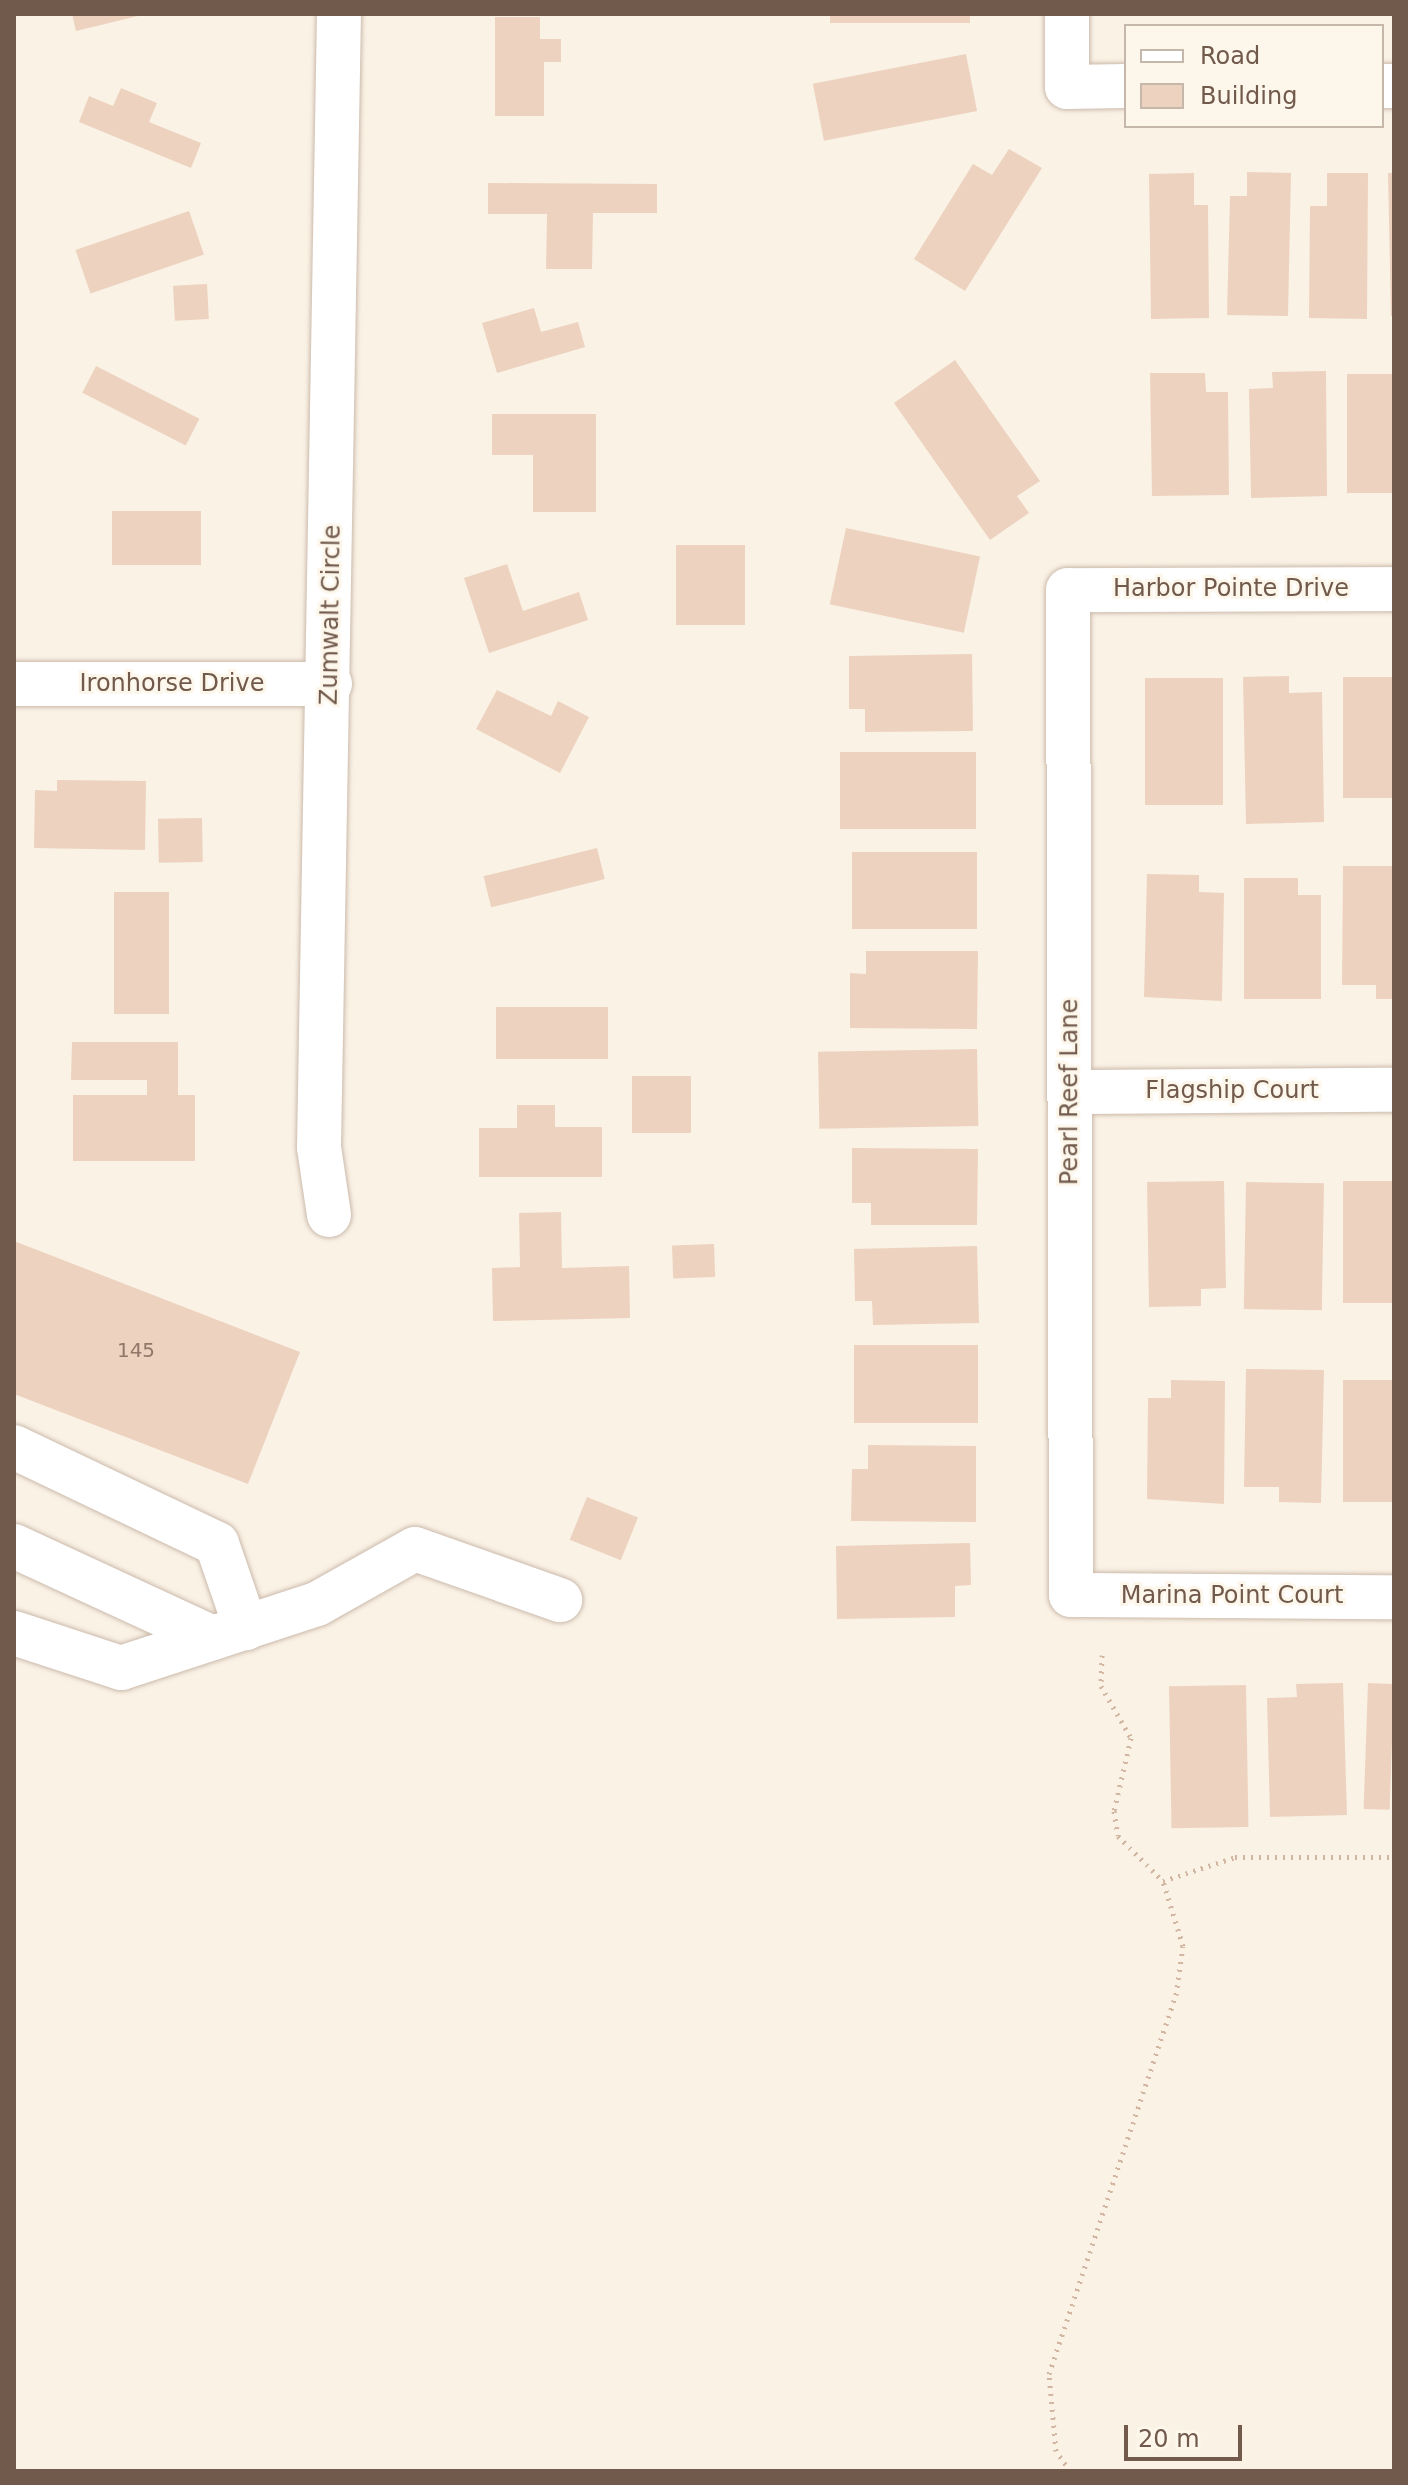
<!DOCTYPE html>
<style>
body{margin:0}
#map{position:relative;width:1408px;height:2485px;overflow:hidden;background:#faf2e5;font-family:"DejaVu Sans",sans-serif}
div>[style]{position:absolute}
.building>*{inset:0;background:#edd2bf;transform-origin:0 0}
.path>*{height:5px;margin-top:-2.5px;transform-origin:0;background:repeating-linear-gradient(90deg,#d2b6a2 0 2px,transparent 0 8px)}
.roads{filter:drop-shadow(0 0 2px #cbbaac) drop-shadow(0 0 2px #cbbaac)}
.minor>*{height:44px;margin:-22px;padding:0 22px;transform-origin:22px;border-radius:22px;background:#fff}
span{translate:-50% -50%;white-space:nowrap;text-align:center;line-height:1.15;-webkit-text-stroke:6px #fdf6eb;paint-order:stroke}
.number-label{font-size:20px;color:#907869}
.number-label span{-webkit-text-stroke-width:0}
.street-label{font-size:24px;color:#715a4c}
.frame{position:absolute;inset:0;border:16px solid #715a4c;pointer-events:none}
.legend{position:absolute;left:1124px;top:24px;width:260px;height:104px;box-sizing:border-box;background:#fdf6eb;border:2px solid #c5b8ab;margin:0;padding:10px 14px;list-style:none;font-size:24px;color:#715a4c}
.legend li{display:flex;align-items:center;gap:16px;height:40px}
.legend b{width:40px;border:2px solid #c5b8ab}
.scale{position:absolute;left:1124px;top:2425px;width:118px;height:36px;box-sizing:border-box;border:4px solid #715a4c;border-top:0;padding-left:10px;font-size:24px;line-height:28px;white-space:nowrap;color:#715a4c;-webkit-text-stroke:6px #fdf6eb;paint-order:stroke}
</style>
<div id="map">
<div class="building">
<i style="clip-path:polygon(72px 14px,142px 14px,142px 15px,76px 31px)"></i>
<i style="left:830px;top:14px;width:140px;height:9px"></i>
<i style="clip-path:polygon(495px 17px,540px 17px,540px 39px,561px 39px,561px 62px,544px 62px,544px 116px,495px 116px)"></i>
<i style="left:966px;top:54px;width:58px;height:156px;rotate:79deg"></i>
<i style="clip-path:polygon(121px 88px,157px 103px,149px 122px,201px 143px,191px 168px,79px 122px,89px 96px,113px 106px)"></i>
<i style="clip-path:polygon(1009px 149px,1042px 168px,965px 291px,914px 259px,973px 164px,992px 175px)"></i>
<i style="clip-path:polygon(1247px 172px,1291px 173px,1288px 316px,1227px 315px,1230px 196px,1247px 196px)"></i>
<i style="clip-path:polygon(1194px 173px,1194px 205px,1208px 205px,1209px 318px,1151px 319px,1149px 174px)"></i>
<i style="clip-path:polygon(1327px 173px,1368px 173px,1367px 319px,1309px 318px,1310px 206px,1327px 206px)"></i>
<i style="clip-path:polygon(1388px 173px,1394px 173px,1394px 316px,1391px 316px)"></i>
<i style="clip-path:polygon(488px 183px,657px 184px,657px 213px,593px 213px,592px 269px,546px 269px,547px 214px,488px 214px)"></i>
<i style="left:189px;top:211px;width:46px;height:120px;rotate:71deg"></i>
<i style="left:207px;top:284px;width:35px;height:34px;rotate:87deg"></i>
<i style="clip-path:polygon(534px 308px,541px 332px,578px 322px,585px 347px,497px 373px,482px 323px)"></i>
<i style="clip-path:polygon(955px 360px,1040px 481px,1017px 496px,1029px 513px,990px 540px,894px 403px)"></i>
<i style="left:96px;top:366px;width:116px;height:30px;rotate:27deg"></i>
<i style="clip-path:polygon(1326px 371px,1327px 496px,1251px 498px,1249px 389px,1273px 388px,1272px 372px)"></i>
<i style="clip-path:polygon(1150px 373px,1205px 373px,1206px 392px,1228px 392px,1229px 495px,1152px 496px)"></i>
<i style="left:1394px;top:374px;width:119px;height:47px;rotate:90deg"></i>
<i style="clip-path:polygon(492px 414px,596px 414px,596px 512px,533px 512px,533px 455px,492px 455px)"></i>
<i style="left:112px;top:511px;width:89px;height:54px"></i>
<i style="left:846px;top:528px;width:137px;height:78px;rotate:12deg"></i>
<i style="left:676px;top:545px;width:69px;height:80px"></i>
<i style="clip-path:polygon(507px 564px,523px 611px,579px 592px,588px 620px,489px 653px,464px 578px)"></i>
<i style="clip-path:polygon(972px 654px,973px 731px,865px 732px,865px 709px,849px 709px,849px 656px)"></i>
<i style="clip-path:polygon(1289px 676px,1289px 693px,1322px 692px,1324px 822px,1246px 824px,1243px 677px)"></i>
<i style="left:1394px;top:677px;width:121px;height:51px;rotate:90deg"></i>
<i style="left:1145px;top:678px;width:78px;height:127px"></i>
<i style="clip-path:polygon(497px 690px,551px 716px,558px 701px,589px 717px,560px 773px,476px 729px)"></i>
<i style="left:840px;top:752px;width:136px;height:77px"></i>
<i style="clip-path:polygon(57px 780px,146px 781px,145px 850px,34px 848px,35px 790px,57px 791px)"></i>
<i style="left:202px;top:818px;width:44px;height:44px;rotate:89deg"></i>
<i style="left:597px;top:848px;width:32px;height:117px;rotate:76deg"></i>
<i style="left:852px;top:852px;width:125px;height:77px"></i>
<i style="clip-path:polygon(1343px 866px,1394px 866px,1394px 999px,1376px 999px,1376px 985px,1342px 985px)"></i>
<i style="clip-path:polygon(1147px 874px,1199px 875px,1199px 892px,1224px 893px,1222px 1001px,1144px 997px)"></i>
<i style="clip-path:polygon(1244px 878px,1298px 878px,1298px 895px,1321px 895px,1321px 999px,1244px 999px)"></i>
<i style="left:114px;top:892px;width:55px;height:122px"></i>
<i style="clip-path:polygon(866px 951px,978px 951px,977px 1029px,850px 1028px,850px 973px,866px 974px)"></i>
<i style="left:496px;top:1007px;width:112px;height:52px"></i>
<i style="clip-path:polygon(72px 1042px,178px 1042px,178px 1095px,195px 1095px,195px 1161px,73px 1161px,73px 1095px,147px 1095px,147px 1080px,71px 1080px)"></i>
<i style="left:977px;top:1049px;width:77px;height:159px;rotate:89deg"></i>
<i style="left:632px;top:1076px;width:59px;height:57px"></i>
<i style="clip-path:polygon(517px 1105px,555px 1105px,555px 1127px,602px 1127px,602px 1177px,479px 1177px,479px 1128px,517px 1128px)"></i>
<i style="clip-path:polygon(852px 1148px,978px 1149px,977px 1225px,871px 1225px,871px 1203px,852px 1203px)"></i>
<i style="clip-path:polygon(1224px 1181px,1226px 1288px,1201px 1289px,1201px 1306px,1149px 1307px,1147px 1182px)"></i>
<i style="left:1394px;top:1181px;width:122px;height:51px;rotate:90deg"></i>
<i style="left:1246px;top:1182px;width:78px;height:127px;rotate:1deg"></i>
<i style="clip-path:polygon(561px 1212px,562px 1268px,629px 1266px,630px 1318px,493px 1321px,492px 1268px,520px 1267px,519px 1213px)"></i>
<i style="clip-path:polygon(14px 1241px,300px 1352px,248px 1484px,14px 1394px)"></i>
<i style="left:714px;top:1244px;width:33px;height:42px;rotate:88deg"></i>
<i style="clip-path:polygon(977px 1246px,979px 1323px,873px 1325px,872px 1301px,855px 1301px,854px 1249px)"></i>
<i style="left:854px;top:1345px;width:124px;height:78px"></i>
<i style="clip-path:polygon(1246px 1369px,1324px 1370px,1321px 1503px,1279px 1502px,1279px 1487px,1244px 1487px)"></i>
<i style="clip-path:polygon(1171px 1380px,1225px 1381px,1224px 1504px,1147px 1499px,1148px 1398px,1171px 1398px)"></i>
<i style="left:1343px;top:1380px;width:51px;height:122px"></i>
<i style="clip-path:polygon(868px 1445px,976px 1446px,976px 1522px,851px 1521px,852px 1469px,868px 1469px)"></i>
<i style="left:587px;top:1497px;width:55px;height:46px;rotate:22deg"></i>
<i style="clip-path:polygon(970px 1543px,971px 1585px,955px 1586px,955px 1617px,837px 1619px,836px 1546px)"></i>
<i style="clip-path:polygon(1343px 1683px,1347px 1815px,1270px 1817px,1267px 1698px,1297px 1697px,1296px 1684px)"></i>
<i style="left:1368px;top:1683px;width:26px;height:126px;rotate:2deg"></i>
<i style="left:1246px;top:1685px;width:142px;height:77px;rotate:89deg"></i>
</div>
<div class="path">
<i style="left:1102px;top:1655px;width:31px;rotate:92deg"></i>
<i style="left:1101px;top:1686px;width:60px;rotate:60deg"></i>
<i style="left:1131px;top:1738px;width:75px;rotate:103.1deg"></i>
<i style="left:1114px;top:1811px;width:25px;rotate:81deg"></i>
<i style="left:1118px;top:1836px;width:64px;rotate:45deg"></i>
<i style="left:1070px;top:2471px;width:24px;rotate:-125deg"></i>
<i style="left:1056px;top:2451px;width:77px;rotate:-95.2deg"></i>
<i style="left:1049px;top:2374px;width:400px;rotate:-71.5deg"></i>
<i style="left:1176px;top:1995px;width:49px;rotate:-81.9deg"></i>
<i style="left:1183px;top:1946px;width:68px;rotate:-107.1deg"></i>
<i style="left:1163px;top:1881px;width:76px;rotate:-18.4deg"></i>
<i style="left:1235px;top:1857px;width:159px"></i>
</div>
<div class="roads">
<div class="minor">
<i style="left:1067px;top:14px;width:73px;rotate:90deg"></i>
<i style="left:1067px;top:87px;width:59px;rotate:-1deg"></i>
<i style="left:1382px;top:86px;width:12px"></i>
<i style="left:1394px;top:589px;width:326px;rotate:179.8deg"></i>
<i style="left:1068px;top:590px;width:1005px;rotate:89.83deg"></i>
<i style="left:1071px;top:1595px;width:323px;rotate:0.4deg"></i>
<i style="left:14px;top:684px;width:316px"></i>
<i style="left:1070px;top:1092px;width:324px;rotate:-0.4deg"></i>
<i style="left:329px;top:1215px;width:69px;rotate:-98.4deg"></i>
<i style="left:319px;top:1147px;width:1133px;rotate:-88.99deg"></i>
<i style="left:14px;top:1447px;width:225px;rotate:25.5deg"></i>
<i style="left:217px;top:1544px;width:89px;rotate:71deg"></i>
<i style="left:14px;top:1546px;width:219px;rotate:24.8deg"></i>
<i style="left:14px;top:1633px;width:113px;rotate:18.1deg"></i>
<i style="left:121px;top:1668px;width:206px;rotate:-18.1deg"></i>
<i style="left:317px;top:1604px;width:112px;rotate:-29.3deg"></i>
<i style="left:415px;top:1549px;width:154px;rotate:19.4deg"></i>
</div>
</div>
<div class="number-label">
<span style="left:136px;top:1350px">145</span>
</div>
<div class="street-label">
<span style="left:1231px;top:589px">Harbor Pointe Drive</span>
<span style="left:331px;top:615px;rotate:-89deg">Zumwalt Circle</span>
<span style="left:172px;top:684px">Ironhorse Drive</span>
<span style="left:1232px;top:1091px">Flagship Court</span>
<span style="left:1070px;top:1092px;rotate:-90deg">Pearl Reef Lane</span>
<span style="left:1232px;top:1596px">Marina Point Court</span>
</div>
<div class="frame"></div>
<ul class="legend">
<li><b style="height:10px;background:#fff"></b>Road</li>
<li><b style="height:22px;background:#edd2bf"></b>Building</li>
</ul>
<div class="scale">20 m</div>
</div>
